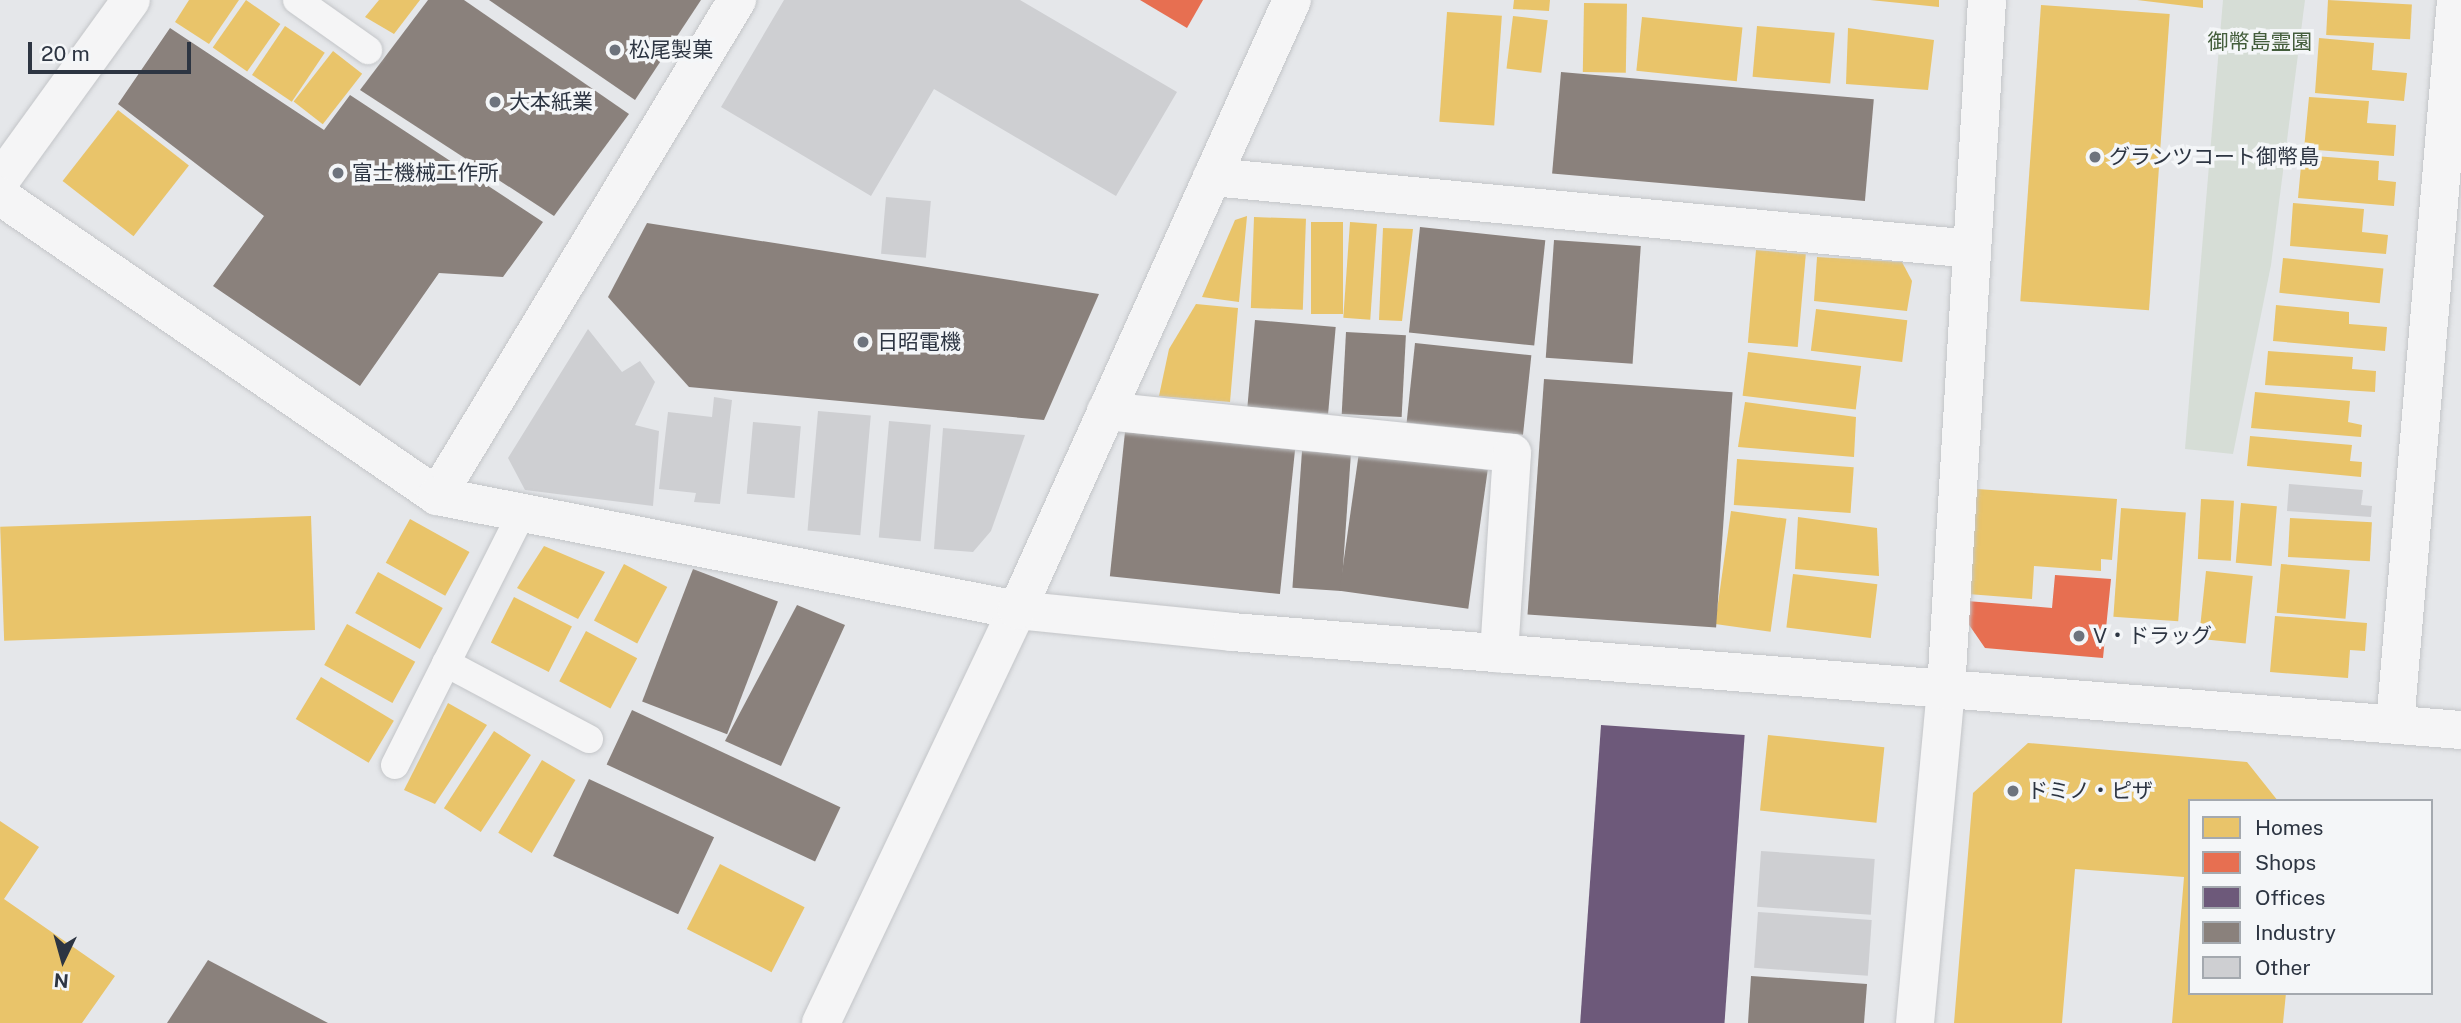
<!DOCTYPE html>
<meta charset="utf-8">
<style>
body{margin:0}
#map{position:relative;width:2461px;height:1023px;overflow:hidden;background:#e5e7ea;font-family:"Public Sans","Noto Sans JP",sans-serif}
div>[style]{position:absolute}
.green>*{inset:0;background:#d6ddd6}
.homes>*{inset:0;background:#e9c46a;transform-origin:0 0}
.shops>*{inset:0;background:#e76f51}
.offices>*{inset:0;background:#6d597a;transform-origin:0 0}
.industry>*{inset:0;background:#8a817c;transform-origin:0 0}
.building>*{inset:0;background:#cecfd2;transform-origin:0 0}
.roads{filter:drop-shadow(0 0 2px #c3c5c8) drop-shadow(0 0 2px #c3c5c8)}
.service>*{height:28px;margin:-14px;padding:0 14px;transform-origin:14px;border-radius:14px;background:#f5f5f6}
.minor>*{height:38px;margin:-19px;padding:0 19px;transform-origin:19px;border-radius:19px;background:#f5f5f6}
.tertiary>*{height:38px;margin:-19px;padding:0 19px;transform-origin:19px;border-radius:19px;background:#f5f5f6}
.dots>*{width:19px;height:19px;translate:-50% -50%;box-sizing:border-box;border:4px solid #f4f6f8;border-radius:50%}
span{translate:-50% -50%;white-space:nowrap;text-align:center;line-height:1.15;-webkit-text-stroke:7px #f4f6f8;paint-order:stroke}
.park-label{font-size:21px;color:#435d3b}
.poi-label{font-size:21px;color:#2d3542}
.left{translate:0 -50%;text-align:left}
.legend{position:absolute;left:2188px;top:799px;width:245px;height:196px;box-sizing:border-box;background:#f4f6f8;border:2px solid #a4a9af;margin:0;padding:9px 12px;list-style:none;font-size:21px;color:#2d3542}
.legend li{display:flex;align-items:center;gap:14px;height:35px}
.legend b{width:35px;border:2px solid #a4a9af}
.north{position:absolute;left:28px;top:925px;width:70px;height:70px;-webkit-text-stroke:5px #f4f6f8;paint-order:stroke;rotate:185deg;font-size:19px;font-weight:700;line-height:28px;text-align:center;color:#2d3542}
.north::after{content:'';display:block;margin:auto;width:24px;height:32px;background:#2d3542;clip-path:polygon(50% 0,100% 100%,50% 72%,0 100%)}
.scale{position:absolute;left:28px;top:42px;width:163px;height:32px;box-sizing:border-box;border:4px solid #2d3542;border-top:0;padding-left:9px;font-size:21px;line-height:24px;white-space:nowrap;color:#2d3542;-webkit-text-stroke:5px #f4f6f8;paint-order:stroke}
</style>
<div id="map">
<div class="green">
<i style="clip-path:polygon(2223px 0,2305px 0,2271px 265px,2233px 454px,2185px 449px)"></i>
</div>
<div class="homes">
<i style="clip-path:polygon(189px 0,239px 0,209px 44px,175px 22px)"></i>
<i style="left:246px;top:0;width:42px;height:58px;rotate:35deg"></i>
<i style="clip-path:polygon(379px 0,420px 0,394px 34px,365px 17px)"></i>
<i style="clip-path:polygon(1514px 0,1550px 0,1549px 11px,1513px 9px)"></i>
<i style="clip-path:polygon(1870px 0,1939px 0,1939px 7px)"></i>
<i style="clip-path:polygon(2137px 0,2203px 0,2203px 8px)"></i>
<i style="left:2328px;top:0;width:84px;height:35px;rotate:3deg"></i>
<i style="left:1584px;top:3px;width:43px;height:69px;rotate:1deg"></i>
<i style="left:2041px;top:5px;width:129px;height:297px;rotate:4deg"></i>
<i style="left:1447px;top:12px;width:55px;height:110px;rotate:4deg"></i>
<i style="left:1513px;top:16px;width:35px;height:53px;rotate:7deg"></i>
<i style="left:1642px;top:17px;width:101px;height:54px;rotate:6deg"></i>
<i style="left:285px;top:26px;width:48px;height:59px;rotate:34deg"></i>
<i style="left:1757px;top:26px;width:78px;height:51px;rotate:5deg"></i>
<i style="clip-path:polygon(1848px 28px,1934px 40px,1928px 90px,1846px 84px)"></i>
<i style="clip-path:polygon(2319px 38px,2374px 43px,2372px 70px,2407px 73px,2404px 101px,2315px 93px)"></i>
<i style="left:333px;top:51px;width:37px;height:64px;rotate:38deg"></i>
<i style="clip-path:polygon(2309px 97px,2369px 101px,2367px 123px,2396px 125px,2394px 156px,2304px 149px)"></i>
<i style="left:118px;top:110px;width:90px;height:90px;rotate:38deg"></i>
<i style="clip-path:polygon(2302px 155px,2379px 161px,2378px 180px,2396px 182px,2394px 206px,2298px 198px)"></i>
<i style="clip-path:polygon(2293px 203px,2364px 209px,2362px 232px,2388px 235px,2386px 254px,2290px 246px)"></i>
<i style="clip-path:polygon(1247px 216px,1239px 302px,1202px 297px,1235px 220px)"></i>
<i style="left:1254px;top:217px;width:52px;height:91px;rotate:2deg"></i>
<i style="left:1311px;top:222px;width:32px;height:92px"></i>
<i style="left:1350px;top:222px;width:27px;height:96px;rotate:4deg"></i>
<i style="clip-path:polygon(1383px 228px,1413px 229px,1402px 321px,1379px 320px)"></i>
<i style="left:1756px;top:250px;width:50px;height:93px;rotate:5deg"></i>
<i style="clip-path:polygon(1817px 257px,1902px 262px,1912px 281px,1907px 311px,1814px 301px)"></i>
<i style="left:2283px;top:258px;width:101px;height:35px;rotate:6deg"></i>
<i style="clip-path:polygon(1196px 304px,1238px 308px,1230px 402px,1159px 396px,1169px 349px)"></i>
<i style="clip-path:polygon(2276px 305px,2349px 312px,2349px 324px,2387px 327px,2385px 351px,2273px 341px)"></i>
<i style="left:1816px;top:309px;width:92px;height:42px;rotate:7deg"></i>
<i style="clip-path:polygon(2268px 351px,2353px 357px,2352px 369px,2376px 371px,2375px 392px,2265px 385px)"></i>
<i style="left:1748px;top:352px;width:114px;height:44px;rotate:7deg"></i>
<i style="clip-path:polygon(2255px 392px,2350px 401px,2348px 422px,2362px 425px,2361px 437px,2251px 428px)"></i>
<i style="clip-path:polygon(1745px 402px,1856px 417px,1854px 457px,1738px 447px)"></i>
<i style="clip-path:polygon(2250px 436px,2352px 445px,2350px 461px,2362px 462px,2361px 477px,2247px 466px)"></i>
<i style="left:1737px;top:459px;width:117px;height:46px;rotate:4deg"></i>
<i style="clip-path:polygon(1977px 489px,2117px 499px,2112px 560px,2101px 559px,2101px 571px,2034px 566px,2032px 599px,1968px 594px)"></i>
<i style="left:2201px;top:499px;width:33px;height:60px;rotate:3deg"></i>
<i style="left:2241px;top:503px;width:36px;height:60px;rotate:5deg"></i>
<i style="left:2121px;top:508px;width:65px;height:109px;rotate:4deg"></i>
<i style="left:1731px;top:511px;width:56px;height:114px;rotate:8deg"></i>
<i style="left:311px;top:516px;width:114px;height:311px;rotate:88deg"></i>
<i style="clip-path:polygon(1798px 517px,1877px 528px,1879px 576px,1795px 569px)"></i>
<i style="left:2290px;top:518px;width:82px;height:39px;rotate:3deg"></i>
<i style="left:410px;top:519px;width:68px;height:50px;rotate:29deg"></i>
<i style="clip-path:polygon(544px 546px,605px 572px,578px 619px,517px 588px)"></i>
<i style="left:624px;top:564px;width:49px;height:64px;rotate:28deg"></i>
<i style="left:2281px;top:564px;width:69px;height:49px;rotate:5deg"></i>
<i style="left:2206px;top:571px;width:47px;height:68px;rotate:6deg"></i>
<i style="left:378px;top:572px;width:74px;height:47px;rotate:29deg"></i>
<i style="left:1793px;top:574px;width:85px;height:54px;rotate:7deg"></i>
<i style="left:514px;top:597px;width:65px;height:51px;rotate:27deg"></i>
<i style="clip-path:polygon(2275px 616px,2367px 623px,2365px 651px,2350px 650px,2348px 678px,2270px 672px)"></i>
<i style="left:347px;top:624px;width:78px;height:47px;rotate:29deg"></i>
<i style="left:586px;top:631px;width:58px;height:57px;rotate:28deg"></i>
<i style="left:321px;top:677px;width:85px;height:49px;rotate:31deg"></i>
<i style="clip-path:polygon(448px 703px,487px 725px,435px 804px,404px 790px)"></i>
<i style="left:494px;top:731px;width:44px;height:92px;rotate:33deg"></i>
<i style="left:1768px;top:735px;width:117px;height:76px;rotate:6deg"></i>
<i style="clip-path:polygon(2028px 743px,2247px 762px,2278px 801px,2190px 801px,2190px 993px,2286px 993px,2283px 1023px,2172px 1023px,2184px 877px,2075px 869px,2062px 1023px,1954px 1023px,1973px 793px)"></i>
<i style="left:542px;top:760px;width:39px;height:85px;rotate:31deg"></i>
<i style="clip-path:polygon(0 821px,39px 847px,4px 899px,115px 976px,82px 1023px,0 1023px)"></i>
<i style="left:720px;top:864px;width:95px;height:73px;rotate:27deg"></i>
</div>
<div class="shops">
<i style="clip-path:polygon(1140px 0,1203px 0,1187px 28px)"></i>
<i style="clip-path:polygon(2055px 575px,2111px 579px,2103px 658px,1985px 648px,1965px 619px,1967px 601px,2052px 608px)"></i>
</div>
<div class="offices">
<i style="left:1601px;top:725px;width:144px;height:299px;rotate:4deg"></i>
</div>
<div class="industry">
<i style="clip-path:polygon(428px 0,464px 0,629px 114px,554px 216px,360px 90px)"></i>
<i style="clip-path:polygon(489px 0,701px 0,635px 100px)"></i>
<i style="clip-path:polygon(170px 28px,324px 130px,350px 95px,543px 222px,503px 277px,439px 273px,360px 386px,213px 286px,264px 216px,118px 104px)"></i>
<i style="left:1561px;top:72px;width:314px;height:102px;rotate:5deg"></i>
<i style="clip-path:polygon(647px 223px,1099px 294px,1044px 420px,689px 387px,608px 297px)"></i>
<i style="left:1420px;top:227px;width:126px;height:106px;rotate:6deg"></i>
<i style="left:1554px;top:240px;width:87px;height:118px;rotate:4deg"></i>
<i style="left:1255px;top:320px;width:81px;height:87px;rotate:5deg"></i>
<i style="left:1346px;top:332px;width:60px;height:82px;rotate:3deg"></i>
<i style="left:1415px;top:343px;width:117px;height:80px;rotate:6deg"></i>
<i style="left:1544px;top:379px;width:189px;height:236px;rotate:4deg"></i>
<i style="left:1125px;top:432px;width:171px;height:145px;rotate:6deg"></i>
<i style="left:1302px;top:451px;width:49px;height:137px;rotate:4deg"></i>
<i style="left:1359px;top:452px;width:130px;height:140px;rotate:8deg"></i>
<i style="left:693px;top:569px;width:91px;height:142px;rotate:21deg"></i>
<i style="clip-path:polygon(797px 605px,845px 625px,781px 766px,725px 741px)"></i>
<i style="left:632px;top:710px;width:230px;height:60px;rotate:25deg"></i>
<i style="left:589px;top:779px;width:138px;height:85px;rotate:25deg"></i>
<i style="clip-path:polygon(208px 960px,328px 1023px,167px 1023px)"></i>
<i style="clip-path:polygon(1751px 976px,1867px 984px,1864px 1023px,1748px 1023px)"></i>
</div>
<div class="building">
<i style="clip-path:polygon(784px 0,1020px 0,1177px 92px,1116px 196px,934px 89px,871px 196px,721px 107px)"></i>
<i style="left:886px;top:197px;width:45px;height:57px;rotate:5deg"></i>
<i style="clip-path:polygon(588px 329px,622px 372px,640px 361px,655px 382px,635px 425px,659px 431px,653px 506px,525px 490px,508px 458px)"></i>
<i style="clip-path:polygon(714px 397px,732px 400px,720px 504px,694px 502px,696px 493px,659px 489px,668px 412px,712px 417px)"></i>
<i style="left:818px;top:411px;width:53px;height:120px;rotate:5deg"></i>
<i style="left:889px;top:421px;width:42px;height:117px;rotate:5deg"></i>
<i style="left:753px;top:422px;width:48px;height:72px;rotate:5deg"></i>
<i style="clip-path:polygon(943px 428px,1025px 435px,991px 531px,973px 552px,934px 549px)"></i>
<i style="clip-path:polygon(2289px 484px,2363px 490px,2361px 505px,2372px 506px,2371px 517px,2287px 511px)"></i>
<i style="left:1761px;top:851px;width:114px;height:56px;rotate:4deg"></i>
<i style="left:1758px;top:912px;width:114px;height:56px;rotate:4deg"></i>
</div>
<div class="roads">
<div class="service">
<i style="left:297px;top:0;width:87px;rotate:35.2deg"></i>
<i style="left:446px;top:663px;width:162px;rotate:28deg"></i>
<i style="left:395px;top:765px;width:283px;rotate:-63.3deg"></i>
</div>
<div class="minor">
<i style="left:1212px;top:177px;width:763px;rotate:5.41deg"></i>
<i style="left:0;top:181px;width:223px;rotate:-54.1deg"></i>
<i style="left:1106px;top:411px;width:408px;rotate:5.9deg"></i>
<i style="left:1512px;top:453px;width:201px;rotate:93.7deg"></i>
<i style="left:437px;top:496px;width:580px;rotate:-58.83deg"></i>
<i style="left:2395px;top:724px;width:727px;rotate:-85.18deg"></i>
<i style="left:1915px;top:1023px;width:334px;rotate:-84.7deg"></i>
<i style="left:1946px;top:690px;width:691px;rotate:-86.6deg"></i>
</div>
<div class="tertiary">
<i style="left:0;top:196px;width:530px;rotate:34.47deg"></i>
<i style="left:437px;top:496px;width:591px;rotate:11.12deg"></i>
<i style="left:1017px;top:610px;width:216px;rotate:5.8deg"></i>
<i style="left:1232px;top:632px;width:1233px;rotate:4.56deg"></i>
<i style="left:821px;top:1023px;width:457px;rotate:-64.6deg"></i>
<i style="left:1017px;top:610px;width:669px;rotate:-65.73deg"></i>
</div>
</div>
<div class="dots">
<i style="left:615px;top:50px;background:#6d737d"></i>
<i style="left:495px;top:102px;background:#6d737d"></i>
<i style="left:2095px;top:157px;background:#6d737d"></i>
<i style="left:338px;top:173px;background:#6d737d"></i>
<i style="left:863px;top:342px;background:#6d737d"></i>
<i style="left:2079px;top:636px;background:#6d737d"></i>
<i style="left:2013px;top:791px;background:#6d737d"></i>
</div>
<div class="park-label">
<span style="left:2260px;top:42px">御幣島霊園</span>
</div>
<div class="poi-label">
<span class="left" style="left:629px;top:50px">松尾製菓</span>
<span class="left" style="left:509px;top:102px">大本紙業</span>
<span class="left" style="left:2109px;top:157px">グランツコート御幣島</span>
<span class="left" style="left:352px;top:173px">富士機械工作所</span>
<span class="left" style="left:877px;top:342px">日昭電機</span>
<span class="left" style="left:2093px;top:636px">V・ドラッグ</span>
<span class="left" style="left:2027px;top:791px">ドミノ・ピザ</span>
</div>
<ul class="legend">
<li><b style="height:19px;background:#e9c46a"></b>Homes</li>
<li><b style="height:19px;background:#e76f51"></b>Shops</li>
<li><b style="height:19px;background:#6d597a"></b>Offices</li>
<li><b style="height:19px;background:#8a817c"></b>Industry</li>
<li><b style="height:19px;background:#cecfd2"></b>Other</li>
</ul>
<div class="north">N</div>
<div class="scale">20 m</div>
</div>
